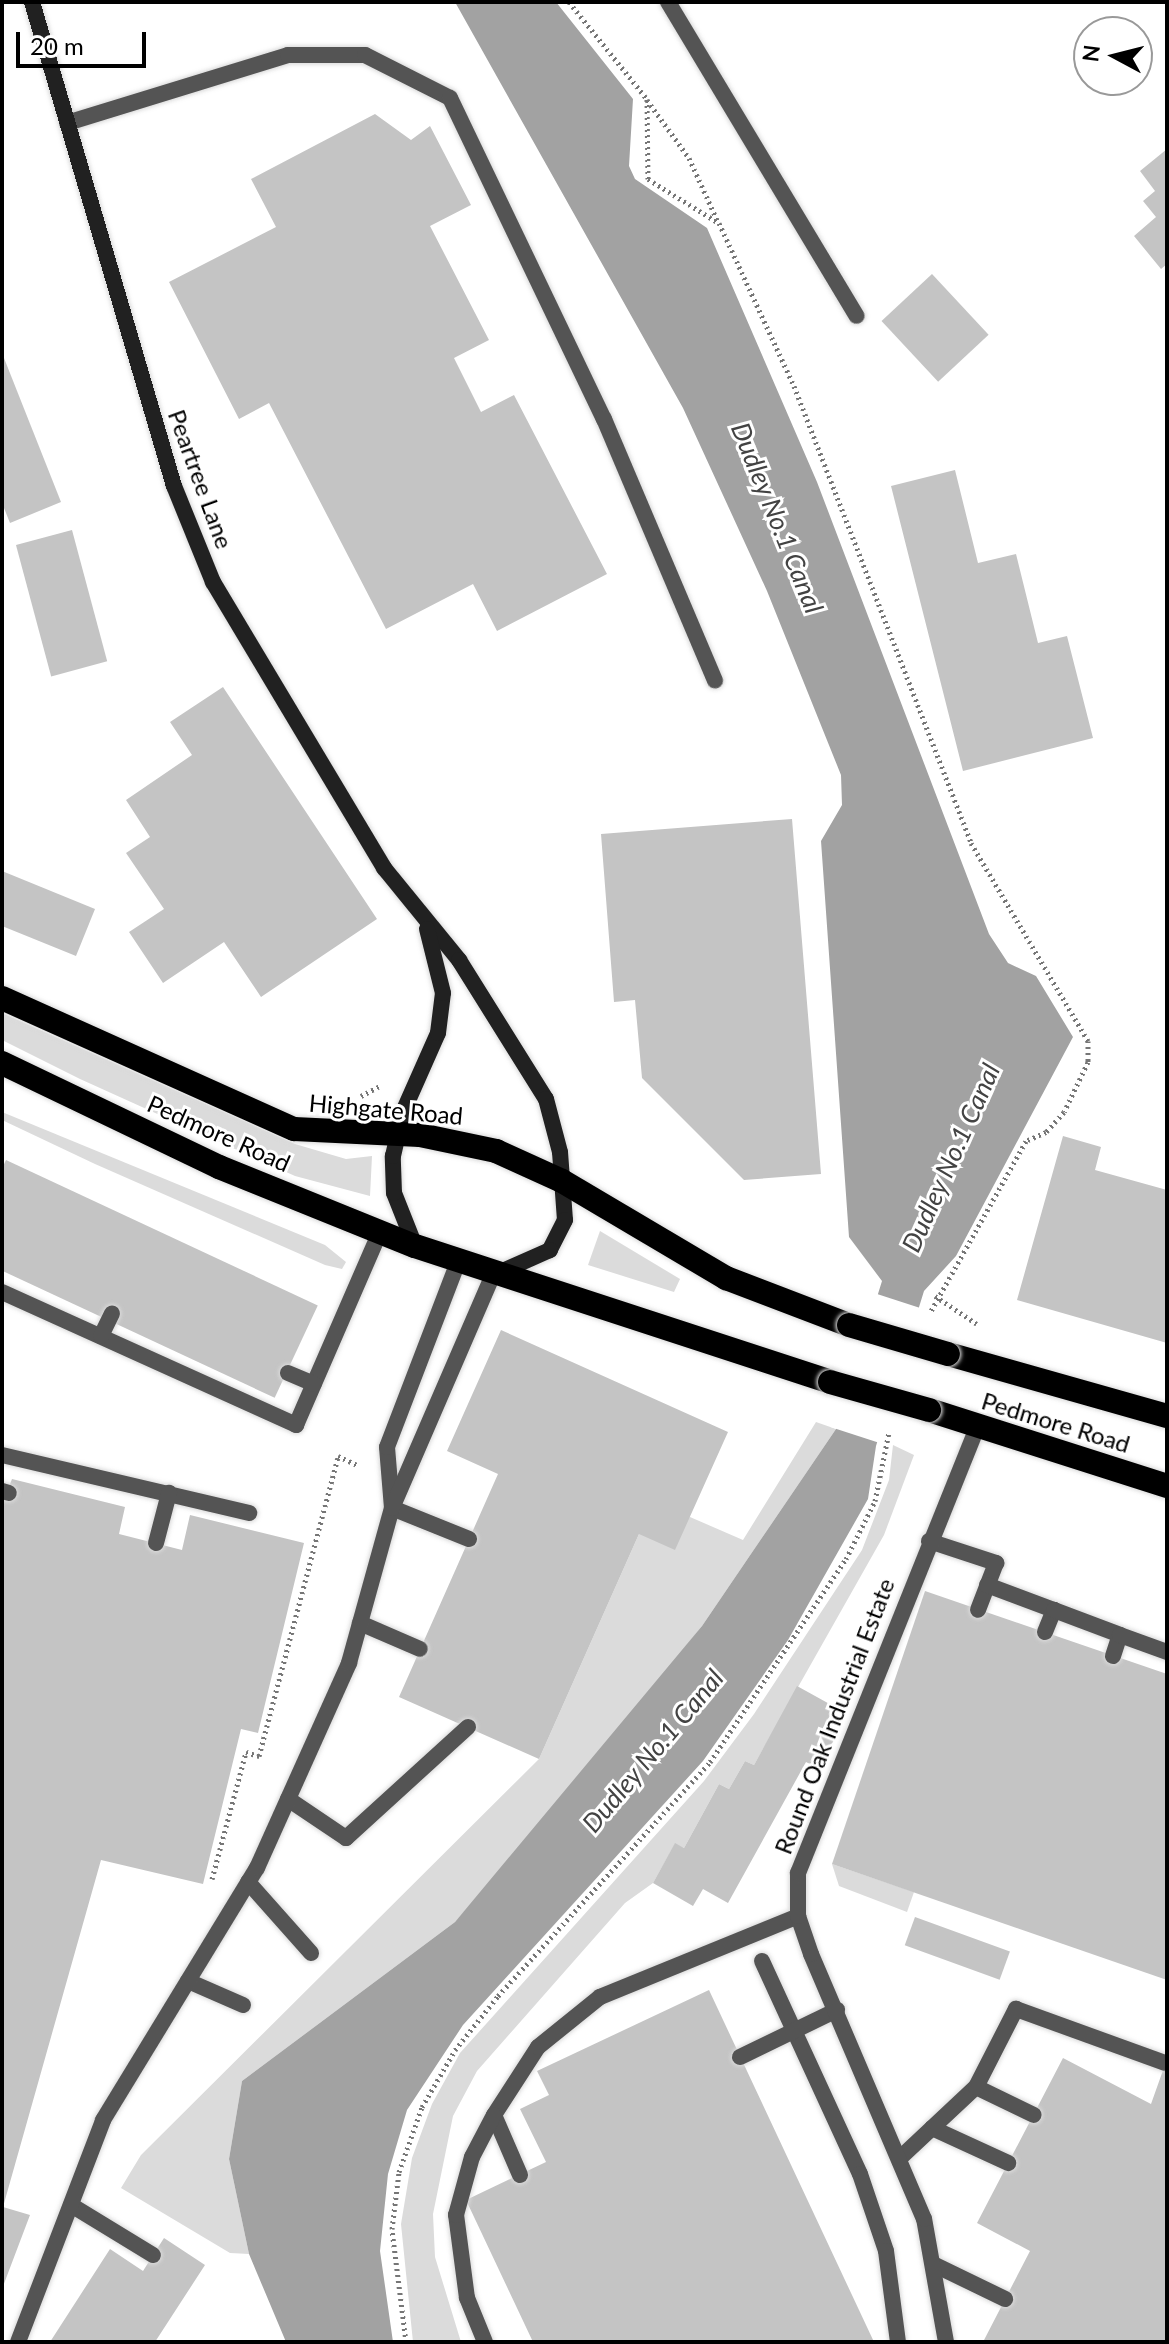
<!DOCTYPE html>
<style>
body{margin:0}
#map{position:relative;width:1169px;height:2344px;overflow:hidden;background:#fff;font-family:Lato,sans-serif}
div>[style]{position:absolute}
.green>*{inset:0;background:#dbdbdb}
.water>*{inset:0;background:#a2a2a2}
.pier>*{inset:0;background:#fff;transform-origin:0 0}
.building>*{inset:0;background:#c4c4c4;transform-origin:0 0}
.path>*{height:5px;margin-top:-2.5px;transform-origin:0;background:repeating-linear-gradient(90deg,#767676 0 2px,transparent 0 6px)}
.roads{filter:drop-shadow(0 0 2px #dbdbdb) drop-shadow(0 0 2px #dbdbdb)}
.lane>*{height:16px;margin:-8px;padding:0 8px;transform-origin:8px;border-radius:8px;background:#545454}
.street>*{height:16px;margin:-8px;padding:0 8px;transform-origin:8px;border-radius:8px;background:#545454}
.secondary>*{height:16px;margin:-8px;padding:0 8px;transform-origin:8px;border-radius:8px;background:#212121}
.highway>*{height:24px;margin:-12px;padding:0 12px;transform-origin:12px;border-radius:12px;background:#000}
.bridges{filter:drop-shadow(0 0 2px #dbdbdb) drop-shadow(0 0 2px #dbdbdb)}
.highway-bridge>*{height:24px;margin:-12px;padding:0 12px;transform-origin:12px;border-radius:12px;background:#000}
span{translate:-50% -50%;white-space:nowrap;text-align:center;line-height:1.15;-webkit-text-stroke:6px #fff;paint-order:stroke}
.street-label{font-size:24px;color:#000}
.water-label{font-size:26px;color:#434343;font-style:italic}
.frame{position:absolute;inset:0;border:4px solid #000;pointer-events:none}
.north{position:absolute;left:1073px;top:16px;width:80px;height:80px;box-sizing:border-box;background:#fff;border:2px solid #999;border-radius:50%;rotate:277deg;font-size:22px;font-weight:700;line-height:32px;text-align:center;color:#000}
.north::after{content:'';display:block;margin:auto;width:28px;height:36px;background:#000;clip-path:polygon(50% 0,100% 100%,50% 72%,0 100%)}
.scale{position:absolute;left:16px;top:32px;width:130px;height:36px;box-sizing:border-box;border:4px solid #000;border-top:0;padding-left:10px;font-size:24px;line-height:28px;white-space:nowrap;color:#000;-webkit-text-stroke:6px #fff;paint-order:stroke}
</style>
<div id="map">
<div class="green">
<i style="clip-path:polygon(2px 1013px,295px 1144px,346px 1159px,372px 1156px,370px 1196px,295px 1176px,80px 1079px,2px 1040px)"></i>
<i style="clip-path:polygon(2px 1112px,325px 1245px,346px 1262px,342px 1269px,325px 1265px,95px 1164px,2px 1120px)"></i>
<i style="clip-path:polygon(600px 1231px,680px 1279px,674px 1292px,588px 1265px)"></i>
<i style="clip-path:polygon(816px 1422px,836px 1429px,702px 1626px,563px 1800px,455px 1922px,242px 2081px,229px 2159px,249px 2254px,230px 2253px,121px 2188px,141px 2155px,539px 1759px,639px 1534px,690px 1517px,743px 1540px)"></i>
<i style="clip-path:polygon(893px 1445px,914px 1455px,884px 1535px,754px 1765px,745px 1761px,729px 1789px,719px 1784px,684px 1848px,675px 1844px,653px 1883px,625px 1903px,477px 2071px,453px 2116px,433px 2214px,435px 2257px,461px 2342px,413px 2342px,401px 2224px,412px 2158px,432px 2104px,460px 2053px,704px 1781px,754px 1714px,862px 1550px,889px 1480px)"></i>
<i style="clip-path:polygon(832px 1864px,914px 1892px,907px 1912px,839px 1886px)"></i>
</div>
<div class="water">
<i style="clip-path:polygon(455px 2px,556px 2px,633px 99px,629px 166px,635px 179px,707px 228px,817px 482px,989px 934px,1008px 963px,1036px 976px,1073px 1037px,956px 1256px,924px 1291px,876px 1446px,868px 1499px,788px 1640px,703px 1761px,463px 2025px,407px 2110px,388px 2174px,380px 2251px,393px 2342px,286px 2342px,249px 2254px,229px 2159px,242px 2081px,455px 1922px,702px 1626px,836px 1429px,882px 1281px,849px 1237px,821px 841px,842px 805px,841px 775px,767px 591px,683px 408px)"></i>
</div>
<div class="pier">
<i style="left:874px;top:1293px;width:51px;height:141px;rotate:18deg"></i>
</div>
<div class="building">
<i style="clip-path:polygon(375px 114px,411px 140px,430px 126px,471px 205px,430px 226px,489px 340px,454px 358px,481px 412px,514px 395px,607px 574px,497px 631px,473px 584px,386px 629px,269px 403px,239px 419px,169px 282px,276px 227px,251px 179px)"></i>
<i style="clip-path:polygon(1167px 149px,1167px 264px,1161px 269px,1134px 236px,1156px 217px,1143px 201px,1155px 191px,1140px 171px)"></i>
<i style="left:932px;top:274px;width:83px;height:69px;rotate:47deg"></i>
<i style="clip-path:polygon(2px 353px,61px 502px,10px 523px,2px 503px)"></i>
<i style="clip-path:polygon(955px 470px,978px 563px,1016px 554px,1038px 643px,1067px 636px,1093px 738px,963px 771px,891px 486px)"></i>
<i style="left:72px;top:530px;width:136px;height:58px;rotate:75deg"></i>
<i style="clip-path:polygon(223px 687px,377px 919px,261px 997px,224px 942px,163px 983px,129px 932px,164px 909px,126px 853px,150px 837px,126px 800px,192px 755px,170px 722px)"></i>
<i style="clip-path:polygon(792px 819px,821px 1174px,744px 1180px,642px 1078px,635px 1000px,614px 1002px,601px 834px)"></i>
<i style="clip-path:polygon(2px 871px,95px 909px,76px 956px,2px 926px)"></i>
<i style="clip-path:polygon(1063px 1136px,1101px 1147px,1095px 1170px,1167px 1190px,1167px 1343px,1017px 1300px)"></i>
<i style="left:6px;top:1160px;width:344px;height:102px;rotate:25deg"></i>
<i style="clip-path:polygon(501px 1330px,728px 1432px,675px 1550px,639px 1534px,539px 1759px,399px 1697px,498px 1474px,447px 1451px)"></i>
<i style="clip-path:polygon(12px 1479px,125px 1507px,119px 1534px,182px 1550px,190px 1515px,304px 1543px,258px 1733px,241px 1729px,203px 1884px,101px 1860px,3px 2207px,30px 2215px,2px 2289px,2px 1504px)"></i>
<i style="clip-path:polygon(925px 1591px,1167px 1674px,1167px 1980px,832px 1864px)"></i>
<i style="clip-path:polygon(797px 1686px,835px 1707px,820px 1733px,834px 1740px,818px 1768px,806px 1762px,728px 1903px,703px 1889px,693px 1906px,653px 1883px,675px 1843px,684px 1848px,719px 1784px,729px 1789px,745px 1761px,754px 1765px)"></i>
<i style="left:915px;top:1917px;width:101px;height:30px;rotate:20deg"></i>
<i style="clip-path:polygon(709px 1990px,874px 2342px,533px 2342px,466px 2200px,546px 2162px,520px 2109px,549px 2095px,537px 2071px)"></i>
<i style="clip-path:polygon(1063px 2058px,1151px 2104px,1167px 2059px,1167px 2342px,983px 2342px,1030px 2251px,977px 2223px)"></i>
<i style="clip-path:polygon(164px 2238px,205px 2265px,155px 2342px,50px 2342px,110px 2249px,143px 2271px)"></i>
</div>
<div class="path">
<i style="left:569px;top:2px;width:124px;rotate:51.2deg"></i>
<i style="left:647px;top:99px;width:80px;rotate:89.3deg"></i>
<i style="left:648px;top:179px;width:84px;rotate:31.8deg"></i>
<i style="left:719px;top:223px;width:179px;rotate:65.3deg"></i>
<i style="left:794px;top:386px;width:490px;rotate:68.8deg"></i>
<i style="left:971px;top:843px;width:230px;rotate:59.4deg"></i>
<i style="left:1088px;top:1041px;width:21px;rotate:90deg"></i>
<i style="left:1088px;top:1062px;width:55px;rotate:115.6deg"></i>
<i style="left:1064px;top:1112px;width:27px;rotate:132deg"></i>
<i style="left:1046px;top:1132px;width:22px;rotate:156deg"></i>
<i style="left:1026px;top:1141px;width:197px;rotate:119.2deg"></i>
<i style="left:647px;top:100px;width:72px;rotate:54.1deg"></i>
<i style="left:689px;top:158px;width:70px;rotate:65.6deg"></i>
<i style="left:361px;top:1096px;width:21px;rotate:-28deg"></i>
<i style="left:935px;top:1296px;width:50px;rotate:33.7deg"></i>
<i style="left:212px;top:1879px;width:131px;rotate:-75deg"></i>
<i style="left:246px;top:1752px;width:14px;rotate:17deg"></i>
<i style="left:259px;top:1756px;width:310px;rotate:-75.2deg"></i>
<i style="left:338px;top:1456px;width:23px;rotate:25deg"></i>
<i style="left:406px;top:2342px;width:114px;rotate:-97.1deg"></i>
<i style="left:392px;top:2229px;width:57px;rotate:-83deg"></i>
<i style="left:399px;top:2172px;width:69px;rotate:-70.5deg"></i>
<i style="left:422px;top:2107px;width:66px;rotate:-59.9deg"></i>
<i style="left:455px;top:2050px;width:69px;rotate:-51.5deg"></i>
<i style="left:498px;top:1996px;width:316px;rotate:-47.8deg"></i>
<i style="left:710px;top:1762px;width:244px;rotate:-56.2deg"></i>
<i style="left:846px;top:1559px;width:65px;rotate:-63.4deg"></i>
<i style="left:875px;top:1501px;width:70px;rotate:-78.5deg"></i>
</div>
<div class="roads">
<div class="lane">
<i style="left:668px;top:2px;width:366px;rotate:59deg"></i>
<i style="left:2px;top:1292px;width:323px;rotate:24.3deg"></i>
<i style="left:296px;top:1425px;width:210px;rotate:-66.5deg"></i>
<i style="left:101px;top:1336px;width:25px;rotate:-64deg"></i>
<i style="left:288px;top:1373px;width:28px;rotate:23deg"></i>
<i style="left:2px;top:1455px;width:254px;rotate:13.2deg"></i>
<i style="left:2px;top:1491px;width:7px;rotate:16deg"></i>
<i style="left:392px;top:1508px;width:61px;rotate:-94.7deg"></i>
<i style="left:387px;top:1447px;width:198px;rotate:-69deg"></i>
<i style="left:392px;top:1508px;width:83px;rotate:21.9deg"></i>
<i style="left:929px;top:1541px;width:71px;rotate:18.2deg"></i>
<i style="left:996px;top:1563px;width:50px;rotate:111deg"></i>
<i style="left:156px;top:1543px;width:52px;rotate:-75.4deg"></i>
<i style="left:987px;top:1585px;width:72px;rotate:20.5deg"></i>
<i style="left:360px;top:1623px;width:65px;rotate:23.4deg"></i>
<i style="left:1045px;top:1632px;width:24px;rotate:-68deg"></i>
<i style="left:1054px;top:1610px;width:71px;rotate:20.7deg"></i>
<i style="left:1113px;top:1656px;width:22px;rotate:-72deg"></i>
<i style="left:1120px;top:1635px;width:50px;rotate:19.9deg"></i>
<i style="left:288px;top:1799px;width:70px;rotate:33.9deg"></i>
<i style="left:346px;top:1838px;width:165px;rotate:-42.3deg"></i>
<i style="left:248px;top:1882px;width:95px;rotate:48.4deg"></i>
<i style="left:762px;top:1961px;width:234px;rotate:65.3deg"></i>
<i style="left:860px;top:2174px;width:81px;rotate:71.3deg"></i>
<i style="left:886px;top:2251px;width:92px;rotate:82.5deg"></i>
<i style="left:188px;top:1981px;width:60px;rotate:23.6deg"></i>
<i style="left:740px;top:2057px;width:108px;rotate:-25.9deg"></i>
<i style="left:976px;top:2087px;width:64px;rotate:25.8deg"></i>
<i style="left:932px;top:2128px;width:84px;rotate:24.7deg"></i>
<i style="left:900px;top:2158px;width:104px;rotate:-43.1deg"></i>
<i style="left:976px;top:2087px;width:88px;rotate:-62.9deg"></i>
<i style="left:1016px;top:2009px;width:158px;rotate:19.9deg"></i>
<i style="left:520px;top:2175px;width:65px;rotate:-113.4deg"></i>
<i style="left:494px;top:2115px;width:81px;rotate:-57.1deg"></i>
<i style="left:538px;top:2047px;width:80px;rotate:-38.9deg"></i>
<i style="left:600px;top:1997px;width:214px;rotate:-22.2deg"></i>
<i style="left:71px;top:2205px;width:96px;rotate:31.4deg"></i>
<i style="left:935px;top:2265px;width:78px;rotate:25.9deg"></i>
<i style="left:18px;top:2342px;width:238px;rotate:-69deg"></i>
<i style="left:103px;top:2120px;width:295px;rotate:-58.6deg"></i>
<i style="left:257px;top:1868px;width:225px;rotate:-65.8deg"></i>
<i style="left:349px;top:1663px;width:161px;rotate:-74.5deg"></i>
<i style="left:392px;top:1508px;width:254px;rotate:-66.6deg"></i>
<i style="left:485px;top:2342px;width:48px;rotate:-112.2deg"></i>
<i style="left:467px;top:2298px;width:84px;rotate:-97.5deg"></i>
<i style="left:456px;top:2215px;width:60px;rotate:-74.6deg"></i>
<i style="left:472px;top:2157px;width:47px;rotate:-62.4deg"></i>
</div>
<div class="street">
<i style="left:67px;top:123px;width:231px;rotate:-17.1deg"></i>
<i style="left:288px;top:55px;width:77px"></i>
<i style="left:365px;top:55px;width:95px;rotate:26.8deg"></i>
<i style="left:450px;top:98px;width:356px;rotate:64.4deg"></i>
<i style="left:604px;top:419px;width:284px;rotate:67deg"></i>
<i style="left:946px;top:2342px;width:125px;rotate:-100.1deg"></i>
<i style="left:924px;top:2219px;width:288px;rotate:-113.1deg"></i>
<i style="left:811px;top:1954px;width:40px;rotate:-108.9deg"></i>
<i style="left:798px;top:1916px;width:43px;rotate:-90deg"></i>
<i style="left:798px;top:1873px;width:480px;rotate:-68.1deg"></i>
</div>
<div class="secondary">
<i style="left:32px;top:2px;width:504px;rotate:73.65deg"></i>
<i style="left:174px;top:486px;width:104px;rotate:67.9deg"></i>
<i style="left:213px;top:582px;width:333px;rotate:59.1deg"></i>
<i style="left:384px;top:868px;width:119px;rotate:50.8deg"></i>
<i style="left:459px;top:960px;width:164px;rotate:58deg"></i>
<i style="left:546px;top:1099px;width:55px;rotate:75.2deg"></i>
<i style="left:560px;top:1152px;width:68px;rotate:85.8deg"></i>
<i style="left:565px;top:1220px;width:34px;rotate:117deg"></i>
<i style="left:550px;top:1250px;width:57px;rotate:156.1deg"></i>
<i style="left:415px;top:1246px;width:57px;rotate:-111.6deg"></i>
<i style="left:394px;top:1193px;width:37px;rotate:-92deg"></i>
<i style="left:393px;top:1156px;width:45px;rotate:-77.2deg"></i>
<i style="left:403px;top:1112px;width:86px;rotate:-66.1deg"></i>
<i style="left:438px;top:1033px;width:40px;rotate:-82.9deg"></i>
<i style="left:443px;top:993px;width:66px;rotate:-104deg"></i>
</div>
<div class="highway">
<i style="left:2px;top:998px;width:320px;rotate:24.2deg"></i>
<i style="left:294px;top:1129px;width:126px;rotate:2.7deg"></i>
<i style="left:420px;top:1135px;width:78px;rotate:11.9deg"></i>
<i style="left:496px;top:1151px;width:72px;rotate:24.4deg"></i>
<i style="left:562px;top:1181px;width:191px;rotate:30.6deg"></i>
<i style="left:726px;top:1278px;width:132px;rotate:20.9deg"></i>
<i style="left:2px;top:1063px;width:241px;rotate:25.6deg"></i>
<i style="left:219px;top:1167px;width:211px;rotate:22deg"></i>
<i style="left:415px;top:1246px;width:437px;rotate:18.1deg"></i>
<i style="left:948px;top:1354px;width:228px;rotate:15.8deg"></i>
<i style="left:929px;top:1410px;width:250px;rotate:17.7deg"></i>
</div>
</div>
<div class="bridges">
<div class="highway-bridge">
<i style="left:849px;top:1325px;width:103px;rotate:16.3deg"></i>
<i style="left:830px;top:1382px;width:103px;rotate:15.8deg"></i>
</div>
</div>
<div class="street-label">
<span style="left:201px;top:479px;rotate:70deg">Peartree Lane</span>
<span style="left:386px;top:1109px;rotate:5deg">Highgate Road</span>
<span style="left:219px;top:1133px;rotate:24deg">Pedmore Road</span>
<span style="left:1056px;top:1422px;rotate:17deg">Pedmore Road</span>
<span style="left:834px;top:1716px;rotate:-69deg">Round Oak Industrial Estate</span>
</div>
<div class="water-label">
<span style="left:777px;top:518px;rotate:68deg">Dudley No.1 Canal</span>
<span style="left:951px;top:1158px;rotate:-66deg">Dudley No.1 Canal</span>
<span style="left:653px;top:1751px;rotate:-50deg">Dudley No.1 Canal</span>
</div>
<div class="frame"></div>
<div class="north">N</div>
<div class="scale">20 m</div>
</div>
